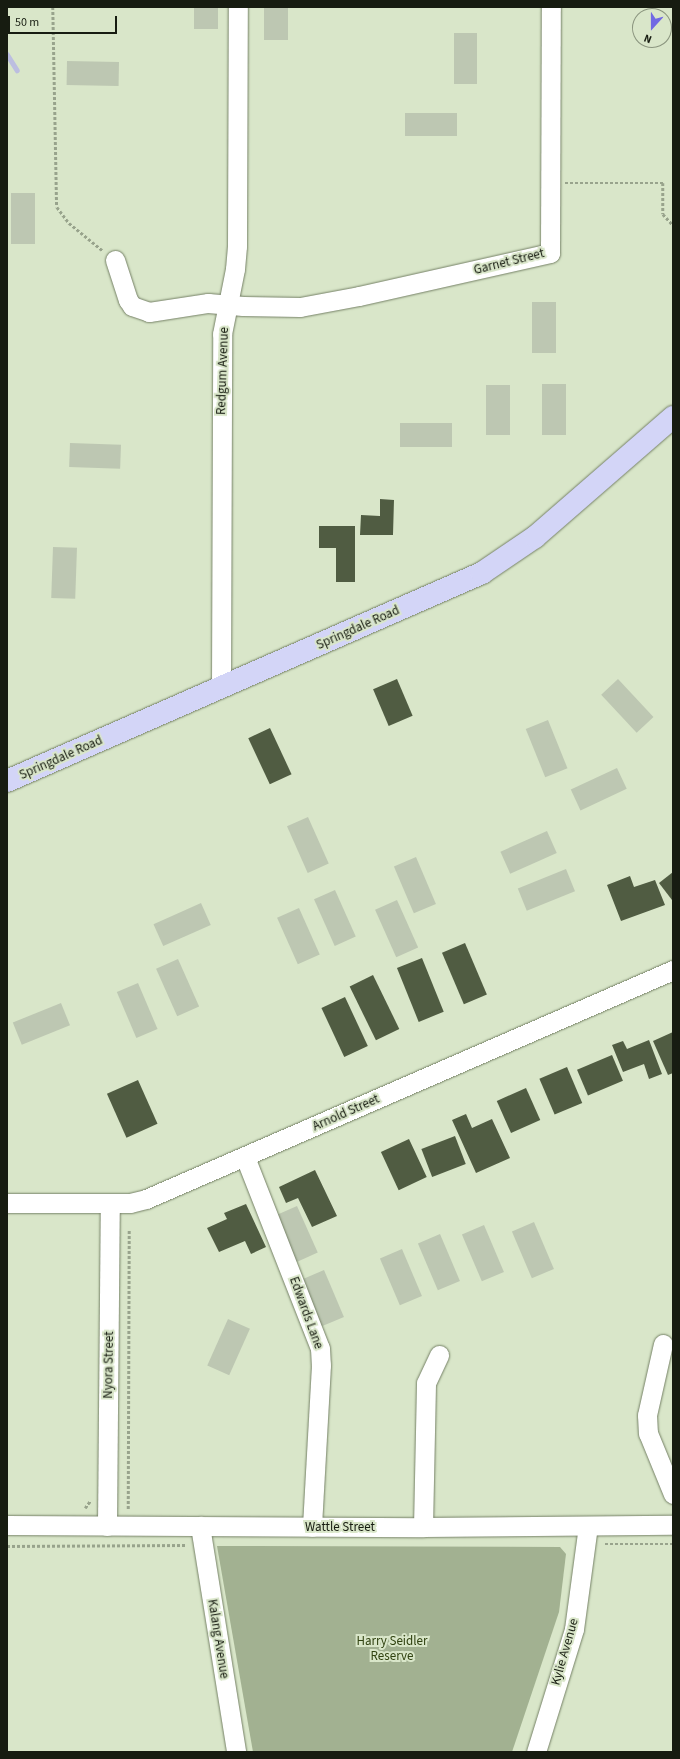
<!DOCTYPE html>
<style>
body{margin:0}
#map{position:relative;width:680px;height:1759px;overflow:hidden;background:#d9e6c9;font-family:"Source Sans 3",sans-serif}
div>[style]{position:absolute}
.green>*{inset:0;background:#bdc7b2;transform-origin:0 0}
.forest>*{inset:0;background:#a2b191}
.stream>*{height:4.5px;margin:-2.25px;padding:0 2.25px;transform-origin:2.25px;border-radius:2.25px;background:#bcbee0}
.building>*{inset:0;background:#505c42;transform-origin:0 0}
.path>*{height:2.5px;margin-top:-1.25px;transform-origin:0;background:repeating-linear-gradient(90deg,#98a38c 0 3px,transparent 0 5px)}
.roads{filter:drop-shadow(0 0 1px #758166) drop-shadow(0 0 1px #758166)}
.minor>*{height:19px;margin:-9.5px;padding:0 9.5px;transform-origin:9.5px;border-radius:9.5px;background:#fff}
.major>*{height:22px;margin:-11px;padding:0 11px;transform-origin:11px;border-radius:11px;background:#d3d5f7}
span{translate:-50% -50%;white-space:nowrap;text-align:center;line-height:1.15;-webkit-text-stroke:4px #d9e6c9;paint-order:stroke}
.street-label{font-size:13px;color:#171c11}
.park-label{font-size:13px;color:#304210}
.frame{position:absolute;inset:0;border:8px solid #171c11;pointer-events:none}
.north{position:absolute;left:632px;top:8px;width:40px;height:40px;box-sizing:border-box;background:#d9e6c9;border:1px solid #8b957f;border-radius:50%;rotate:201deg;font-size:11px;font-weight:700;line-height:16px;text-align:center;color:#171c11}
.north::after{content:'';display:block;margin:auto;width:14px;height:18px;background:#7169e3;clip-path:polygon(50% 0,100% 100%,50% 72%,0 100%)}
.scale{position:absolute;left:8px;top:16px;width:109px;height:18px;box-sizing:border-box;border:2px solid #171c11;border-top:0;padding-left:5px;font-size:12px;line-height:14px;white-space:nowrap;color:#171c11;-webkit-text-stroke:3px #d9e6c9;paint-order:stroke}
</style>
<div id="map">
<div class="green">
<i style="left:194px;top:7px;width:24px;height:22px"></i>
<i style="left:264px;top:7px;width:24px;height:33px"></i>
<i style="left:454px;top:33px;width:23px;height:51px"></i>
<i style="left:67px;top:61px;width:52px;height:24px;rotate:1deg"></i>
<i style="left:405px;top:113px;width:52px;height:23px"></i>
<i style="left:11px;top:193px;width:24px;height:51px"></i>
<i style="left:532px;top:302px;width:24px;height:51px"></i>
<i style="left:542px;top:384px;width:24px;height:51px"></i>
<i style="left:486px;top:385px;width:24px;height:50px"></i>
<i style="left:400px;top:423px;width:52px;height:24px"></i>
<i style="left:70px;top:443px;width:51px;height:24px;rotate:2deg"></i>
<i style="left:53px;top:547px;width:24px;height:51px;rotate:2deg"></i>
<i style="left:618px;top:679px;width:52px;height:23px;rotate:47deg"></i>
<i style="left:548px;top:720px;width:52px;height:24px;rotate:68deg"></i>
<i style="left:617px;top:768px;width:23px;height:51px;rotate:65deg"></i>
<i style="left:308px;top:817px;width:51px;height:23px;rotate:66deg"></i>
<i style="left:547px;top:831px;width:24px;height:51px;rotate:66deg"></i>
<i style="left:416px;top:857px;width:51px;height:24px;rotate:67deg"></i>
<i style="left:566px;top:869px;width:24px;height:52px;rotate:68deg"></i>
<i style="left:335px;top:890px;width:51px;height:23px;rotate:66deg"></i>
<i style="left:397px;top:900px;width:52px;height:24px;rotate:66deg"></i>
<i style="left:201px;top:903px;width:24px;height:52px;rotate:66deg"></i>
<i style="left:299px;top:908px;width:51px;height:24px;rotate:66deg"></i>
<i style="left:178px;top:959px;width:52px;height:24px;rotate:66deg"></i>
<i style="left:138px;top:983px;width:50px;height:23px;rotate:67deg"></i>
<i style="left:61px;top:1003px;width:24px;height:52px;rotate:68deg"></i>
<i style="left:297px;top:1206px;width:51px;height:23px;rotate:66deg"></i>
<i style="left:534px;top:1222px;width:51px;height:24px;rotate:67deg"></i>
<i style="left:484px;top:1225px;width:51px;height:24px;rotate:67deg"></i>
<i style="left:440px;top:1234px;width:51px;height:24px;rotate:67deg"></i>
<i style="left:402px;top:1249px;width:51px;height:24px;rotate:67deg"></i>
<i style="left:324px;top:1270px;width:51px;height:24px;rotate:67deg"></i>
<i style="left:228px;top:1319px;width:24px;height:51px;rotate:24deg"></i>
</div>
<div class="forest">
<i style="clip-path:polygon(217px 1546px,560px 1547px,566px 1554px,559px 1612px,512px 1752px,253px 1752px)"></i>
</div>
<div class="stream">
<i style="left:7px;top:54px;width:19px;rotate:58deg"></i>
</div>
<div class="building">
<i style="clip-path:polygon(380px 499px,394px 500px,393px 535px,360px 535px,361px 515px,380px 516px)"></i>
<i style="clip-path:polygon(319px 526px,355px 526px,355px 582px,336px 582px,336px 548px,319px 548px)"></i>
<i style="left:397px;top:679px;width:40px;height:26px;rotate:67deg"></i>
<i style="left:270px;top:728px;width:51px;height:24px;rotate:65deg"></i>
<i style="clip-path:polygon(673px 872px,673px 900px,672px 900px,659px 883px)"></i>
<i style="clip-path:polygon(630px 876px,634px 887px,655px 880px,665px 905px,621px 921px,607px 885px)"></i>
<i style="left:465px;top:943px;width:56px;height:25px;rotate:67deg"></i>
<i style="left:422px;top:958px;width:58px;height:27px;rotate:68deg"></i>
<i style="left:373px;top:975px;width:60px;height:26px;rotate:64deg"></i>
<i style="left:345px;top:997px;width:54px;height:26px;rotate:65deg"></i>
<i style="clip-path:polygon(673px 1032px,673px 1073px,668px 1075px,653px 1041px)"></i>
<i style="clip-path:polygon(649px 1040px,662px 1074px,649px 1079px,644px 1064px,623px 1072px,612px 1045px,623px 1041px,627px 1049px)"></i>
<i style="left:612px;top:1055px;width:28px;height:38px;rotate:67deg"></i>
<i style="left:567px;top:1067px;width:39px;height:30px;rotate:67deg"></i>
<i style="left:138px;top:1080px;width:48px;height:34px;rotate:66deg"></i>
<i style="left:526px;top:1088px;width:35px;height:32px;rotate:66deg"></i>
<i style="clip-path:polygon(466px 1114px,472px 1128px,492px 1119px,510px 1158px,476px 1173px,452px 1120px)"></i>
<i style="left:455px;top:1136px;width:30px;height:36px;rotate:69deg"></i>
<i style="left:409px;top:1139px;width:42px;height:31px;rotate:65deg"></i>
<i style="clip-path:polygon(315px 1170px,337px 1216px,312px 1227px,298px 1198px,286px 1203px,279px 1187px)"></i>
<i style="clip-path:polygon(246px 1204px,266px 1247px,251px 1254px,245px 1241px,219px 1252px,207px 1228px,227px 1219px,224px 1213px)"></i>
</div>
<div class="path">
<i style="left:53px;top:7px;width:200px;rotate:88.9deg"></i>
<i style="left:57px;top:207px;width:20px;rotate:53deg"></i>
<i style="left:69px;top:223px;width:43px;rotate:39.3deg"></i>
<i style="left:565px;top:183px;width:98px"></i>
<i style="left:663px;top:183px;width:31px;rotate:90deg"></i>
<i style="left:663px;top:214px;width:15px;rotate:48deg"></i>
<i style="left:85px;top:1508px;width:9px;rotate:-54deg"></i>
<i style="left:128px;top:1509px;width:280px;rotate:-89.8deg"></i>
<i style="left:605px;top:1544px;width:68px"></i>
<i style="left:7px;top:1546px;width:179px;rotate:-0.3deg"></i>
</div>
<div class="roads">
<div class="minor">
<i style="left:115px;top:260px;width:42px;rotate:72deg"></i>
<i style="left:128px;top:300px;width:7px;rotate:56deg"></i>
<i style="left:132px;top:306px;width:18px;rotate:19deg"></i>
<i style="left:149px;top:312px;width:60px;rotate:-8.7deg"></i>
<i style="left:208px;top:303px;width:35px;rotate:5deg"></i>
<i style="left:243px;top:306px;width:57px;rotate:1deg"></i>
<i style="left:300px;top:307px;width:60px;rotate:-10.6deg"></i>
<i style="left:359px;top:296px;width:196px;rotate:-12.7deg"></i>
<i style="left:550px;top:253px;width:246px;rotate:-89.8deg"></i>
<i style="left:221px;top:688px;width:354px;rotate:-89.8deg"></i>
<i style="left:222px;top:334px;width:66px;rotate:-78.7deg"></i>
<i style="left:235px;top:269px;width:23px;rotate:-85deg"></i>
<i style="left:237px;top:246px;width:239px;rotate:-89.8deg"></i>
<i style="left:245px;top:1157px;width:205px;rotate:68.6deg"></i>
<i style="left:320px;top:1348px;width:17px;rotate:87deg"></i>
<i style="left:321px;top:1365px;width:162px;rotate:93.2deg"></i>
<i style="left:7px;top:1203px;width:123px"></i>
<i style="left:130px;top:1203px;width:16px;rotate:-14deg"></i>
<i style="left:146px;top:1199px;width:575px;rotate:-23.49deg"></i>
<i style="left:663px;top:1344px;width:73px;rotate:102.7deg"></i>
<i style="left:647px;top:1415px;width:18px;rotate:87deg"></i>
<i style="left:648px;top:1433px;width:66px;rotate:67.7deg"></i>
<i style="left:7px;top:1525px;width:416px;rotate:0.3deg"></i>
<i style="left:423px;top:1527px;width:250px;rotate:-0.5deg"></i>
<i style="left:107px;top:1526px;width:322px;rotate:-89.5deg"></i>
<i style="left:200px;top:1526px;width:229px;rotate:80.9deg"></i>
<i style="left:423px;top:1527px;width:144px;rotate:-88.8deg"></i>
<i style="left:426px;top:1383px;width:31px;rotate:-65deg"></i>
<i style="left:536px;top:1752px;width:129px;rotate:-72.8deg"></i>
<i style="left:574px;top:1629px;width:104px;rotate:-82.3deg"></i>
</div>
<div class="major">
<i style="left:7px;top:781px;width:519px;rotate:-23.65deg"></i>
<i style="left:482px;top:573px;width:64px;rotate:-34.2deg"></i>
<i style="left:535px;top:537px;width:183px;rotate:-41deg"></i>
</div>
</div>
<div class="street-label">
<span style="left:509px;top:262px;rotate:-14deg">Garnet Street</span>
<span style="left:223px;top:371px;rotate:-88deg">Redgum Avenue</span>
<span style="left:358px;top:628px;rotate:-24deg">Springdale Road</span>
<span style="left:61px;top:758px;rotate:-24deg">Springdale Road</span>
<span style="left:346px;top:1113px;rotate:-24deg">Arnold Street</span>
<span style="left:306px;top:1313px;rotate:70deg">Edwards Lane</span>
<span style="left:109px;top:1365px;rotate:-89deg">Nyora Street</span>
<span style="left:340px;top:1527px">Wattle Street</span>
<span style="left:218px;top:1639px;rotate:81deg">Kalang Avenue</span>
<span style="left:565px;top:1652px;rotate:-74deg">Kylie Avenue</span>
</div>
<div class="park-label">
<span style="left:392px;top:1649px">Harry Seidler<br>Reserve</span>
</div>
<div class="frame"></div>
<div class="north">N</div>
<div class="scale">50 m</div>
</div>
